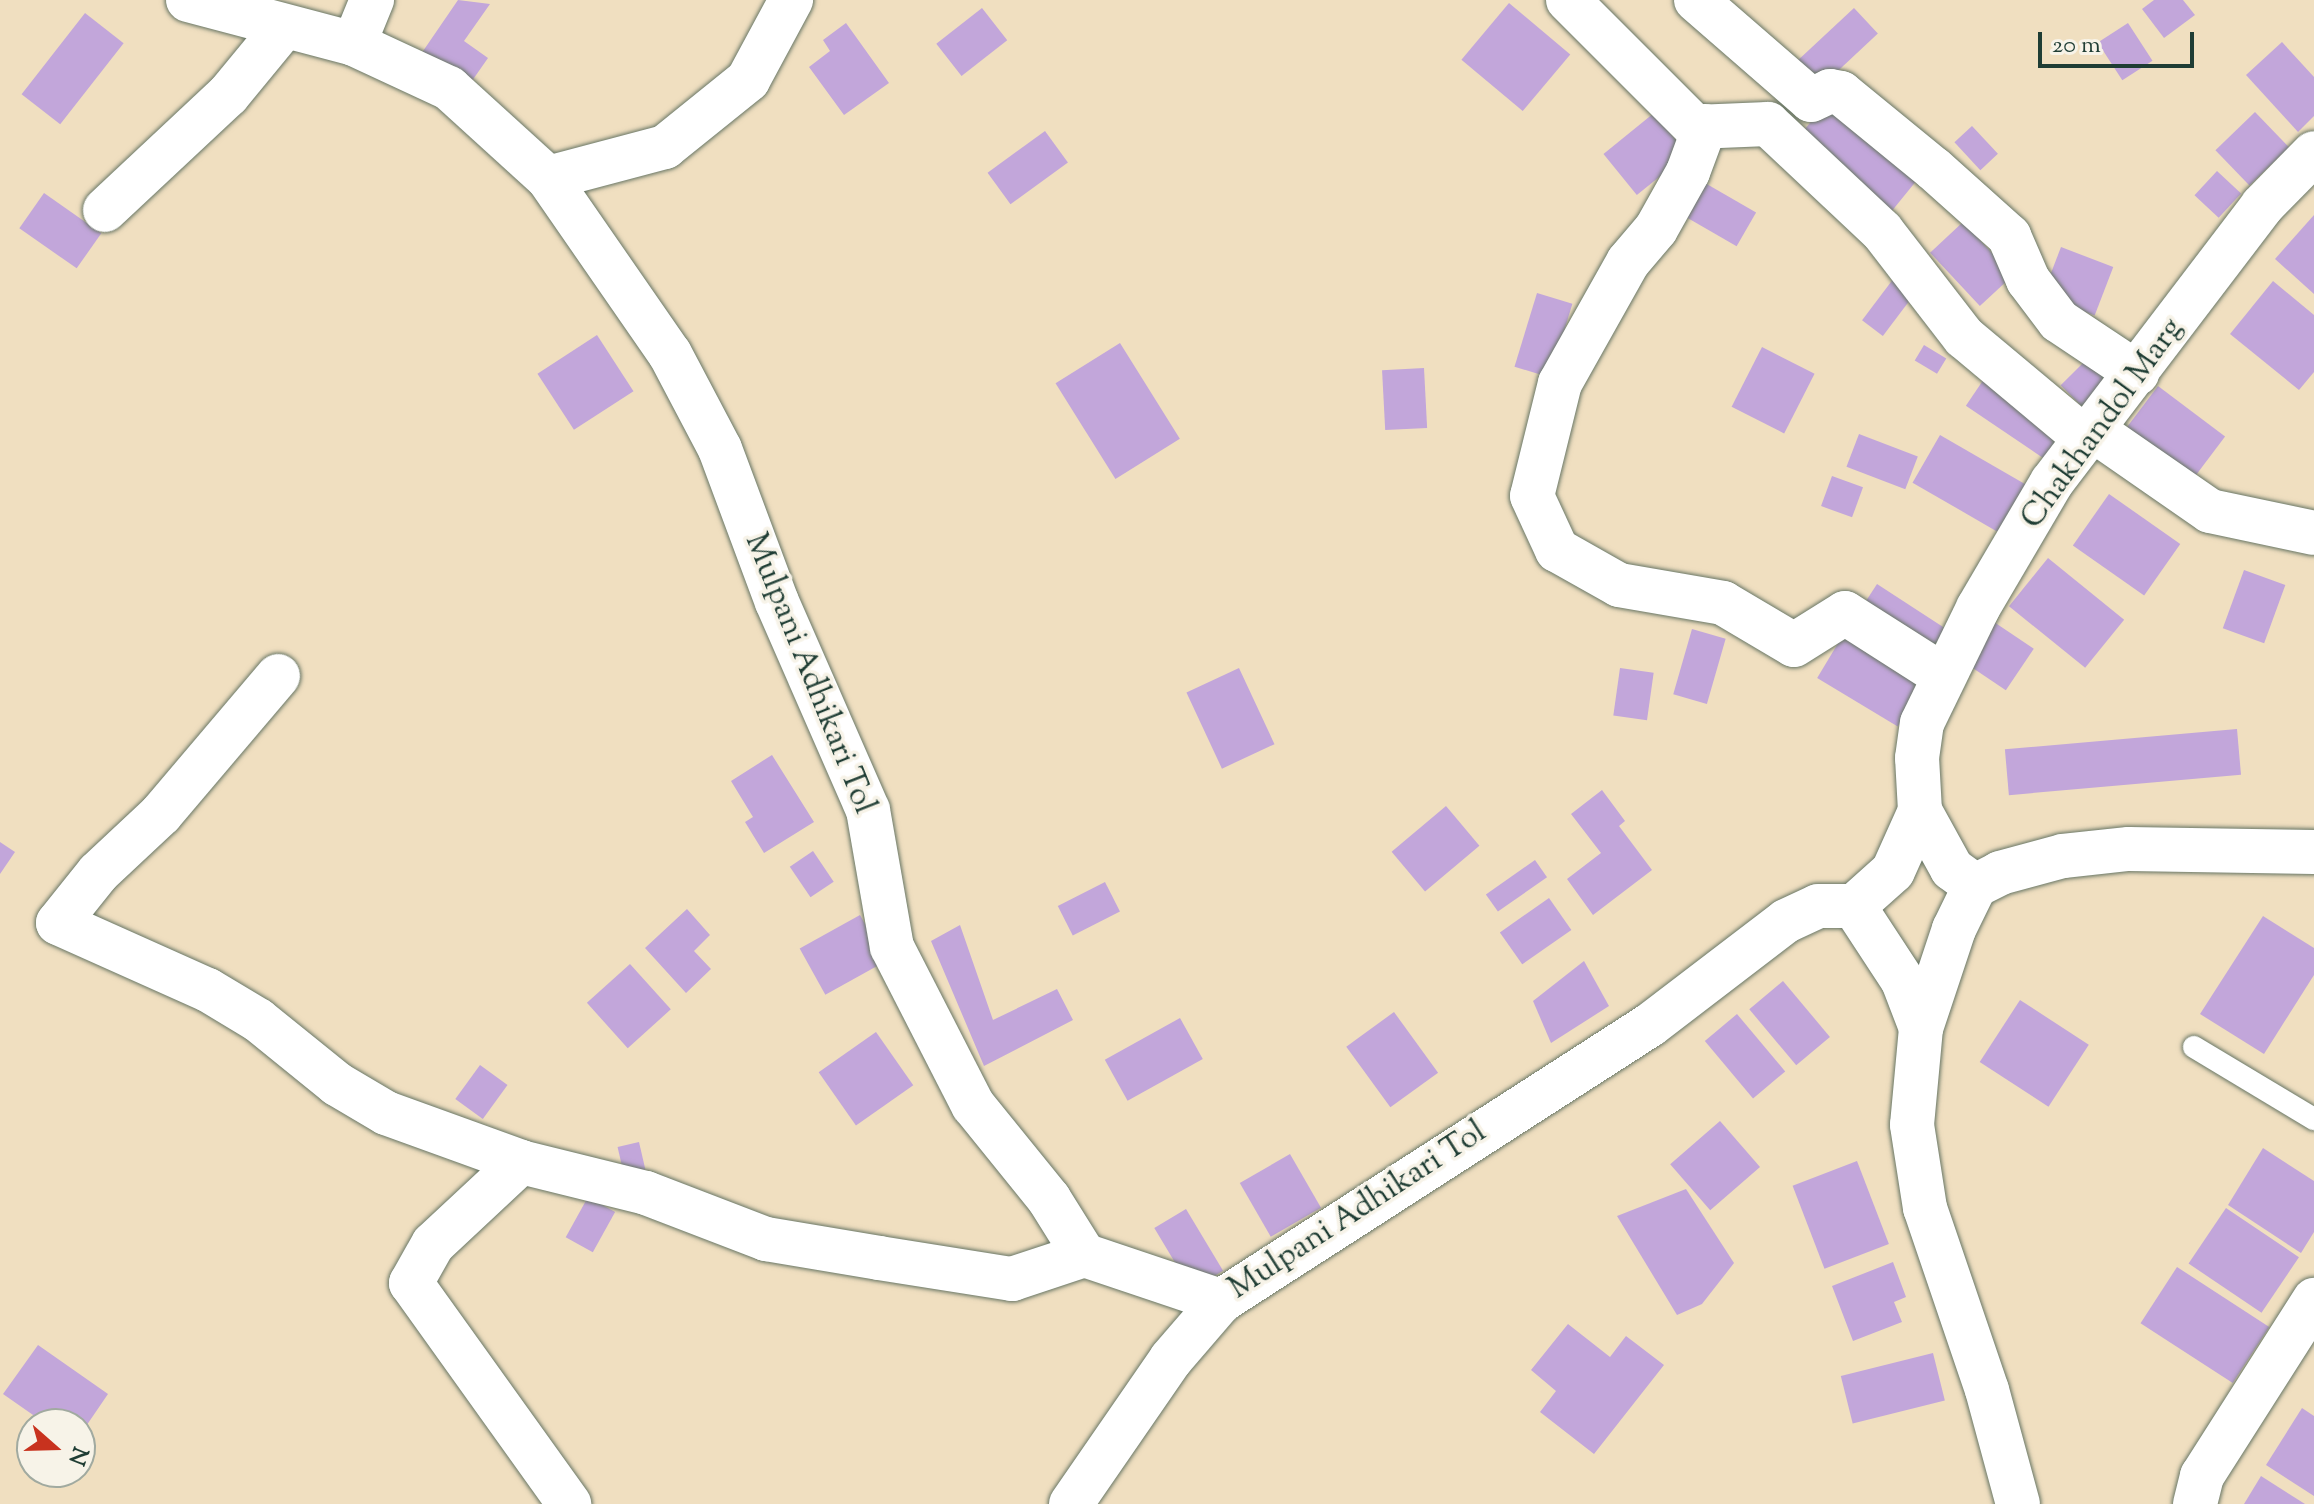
<!DOCTYPE html>
<style>
body{margin:0}
#map{position:relative;width:2314px;height:1504px;overflow:hidden;background:#f0dfc0;font-family:"Sorts Mill Goudy",serif}
div>[style]{position:absolute}
.building>*{inset:0;background:#c2a6da;transform-origin:0 0}
.roads{filter:drop-shadow(0 0 2px #687665) drop-shadow(0 0 2px #687665)}
.lane>*{height:22px;margin:-11px;padding:0 11px;transform-origin:11px;border-radius:11px;background:#fff}
.street>*{height:44px;margin:-22px;padding:0 22px;transform-origin:22px;border-radius:22px;background:#fff}
span{translate:-50% -50%;white-space:nowrap;text-align:center;line-height:1.15;-webkit-text-stroke:7px #f7f3e8;paint-order:stroke}
.street-label{font-size:32px;color:#1f3d34}
.north{position:absolute;left:16px;top:1408px;width:80px;height:80px;box-sizing:border-box;background:#f7f3e8;border:2px solid #a1aaa0;border-radius:50%;rotate:110deg;font-size:22px;font-weight:700;line-height:32px;text-align:center;color:#1f3d34}
.north::after{content:'';display:block;margin:auto;width:28px;height:36px;background:#c8321e;clip-path:polygon(50% 0,100% 100%,50% 72%,0 100%)}
.scale{position:absolute;left:2038px;top:32px;width:156px;height:36px;box-sizing:border-box;border:4px solid #1f3d34;border-top:0;padding-left:10px;font-size:24px;line-height:28px;white-space:nowrap;color:#1f3d34;-webkit-text-stroke:6px #f7f3e8;paint-order:stroke}
</style>
<div id="map">
<div class="building">
<i style="clip-path:polygon(458px 0,490px 4px,464px 41px,488px 58px,467px 88px,421px 54px)"></i>
<i style="clip-path:polygon(2154px 0,2183px 0,2195px 15px,2164px 38px,2142px 9px)"></i>
<i style="left:1509px;top:3px;width:80px;height:74px;rotate:40deg"></i>
<i style="left:982px;top:8px;width:41px;height:58px;rotate:52deg"></i>
<i style="left:1854px;top:8px;width:35px;height:84px;rotate:47deg"></i>
<i style="left:85px;top:13px;width:49px;height:103px;rotate:38deg"></i>
<i style="clip-path:polygon(846px 23px,889px 83px,844px 115px,809px 67px,830px 51px,823px 40px)"></i>
<i style="left:2128px;top:23px;width:45px;height:36px;rotate:57deg"></i>
<i style="clip-path:polygon(2282px 42px,2314px 77px,2314px 116px,2298px 132px,2246px 75px)"></i>
<i style="left:1831px;top:97px;width:119px;height:58px;rotate:39deg"></i>
<i style="left:2255px;top:112px;width:49px;height:55px;rotate:46deg"></i>
<i style="left:1654px;top:113px;width:53px;height:65px;rotate:51deg"></i>
<i style="left:1972px;top:126px;width:38px;height:24px;rotate:47deg"></i>
<i style="left:1045px;top:131px;width:39px;height:71px;rotate:54deg"></i>
<i style="left:2217px;top:171px;width:33px;height:33px;rotate:43deg"></i>
<i style="left:1705px;top:183px;width:59px;height:39px;rotate:30deg"></i>
<i style="left:44px;top:193px;width:70px;height:43px;rotate:35deg"></i>
<i style="clip-path:polygon(2314px 215px,2314px 294px,2275px 259px)"></i>
<i style="left:1963px;top:222px;width:73px;height:45px;rotate:47deg"></i>
<i style="left:2061px;top:247px;width:56px;height:52px;rotate:21deg"></i>
<i style="left:1900px;top:270px;width:26px;height:63px;rotate:37deg"></i>
<i style="clip-path:polygon(2273px 281px,2314px 315px,2314px 372px,2299px 390px,2230px 334px)"></i>
<i style="left:1537px;top:293px;width:37px;height:77px;rotate:17deg"></i>
<i style="left:597px;top:335px;width:67px;height:71px;rotate:57deg"></i>
<i style="left:1120px;top:343px;width:113px;height:76px;rotate:58deg"></i>
<i style="left:1924px;top:345px;width:26px;height:18px;rotate:31deg"></i>
<i style="left:1762px;top:347px;width:59px;height:67px;rotate:27deg"></i>
<i style="left:2089px;top:357px;width:47px;height:40px;rotate:45deg"></i>
<i style="left:1424px;top:368px;width:60px;height:42px;rotate:87deg"></i>
<i style="left:1986px;top:376px;width:99px;height:36px;rotate:34deg"></i>
<i style="left:2158px;top:386px;width:84px;height:63px;rotate:37deg"></i>
<i style="left:1859px;top:434px;width:63px;height:35px;rotate:21deg"></i>
<i style="left:1940px;top:435px;width:99px;height:55px;rotate:30deg"></i>
<i style="left:1832px;top:476px;width:33px;height:32px;rotate:20deg"></i>
<i style="left:2109px;top:494px;width:87px;height:63px;rotate:35deg"></i>
<i style="left:2048px;top:558px;width:98px;height:62px;rotate:39deg"></i>
<i style="left:2244px;top:570px;width:44px;height:62px;rotate:20deg"></i>
<i style="left:1877px;top:584px;width:82px;height:33px;rotate:33deg"></i>
<i style="left:1994px;top:622px;width:48px;height:50px;rotate:34deg"></i>
<i style="left:1692px;top:629px;width:35px;height:68px;rotate:16deg"></i>
<i style="left:1846px;top:630px;width:94px;height:56px;rotate:31deg"></i>
<i style="left:1239px;top:668px;width:84px;height:58px;rotate:65deg"></i>
<i style="left:1620px;top:668px;width:34px;height:48px;rotate:8deg"></i>
<i style="left:2237px;top:729px;width:46px;height:233px;rotate:85deg"></i>
<i style="clip-path:polygon(772px 755px,814px 822px,764px 853px,745px 822px,753px 817px,731px 781px)"></i>
<i style="clip-path:polygon(1602px 790px,1625px 821px,1619px 826px,1652px 870px,1593px 915px,1567px 879px,1601px 853px,1571px 814px)"></i>
<i style="left:1446px;top:806px;width:52px;height:71px;rotate:50deg"></i>
<i style="clip-path:polygon(0 842px,15px 852px,0 874px)"></i>
<i style="left:813px;top:851px;width:37px;height:28px;rotate:56deg"></i>
<i style="left:1535px;top:860px;width:21px;height:60px;rotate:55deg"></i>
<i style="left:1105px;top:882px;width:33px;height:53px;rotate:63deg"></i>
<i style="left:1549px;top:898px;width:39px;height:60px;rotate:55deg"></i>
<i style="clip-path:polygon(687px 909px,710px 935px,694px 951px,711px 969px,686px 993px,645px 948px)"></i>
<i style="left:860px;top:915px;width:53px;height:69px;rotate:61deg"></i>
<i style="clip-path:polygon(2263px 916px,2314px 948px,2314px 975px,2264px 1054px,2200px 1014px)"></i>
<i style="clip-path:polygon(960px 925px,993px 1020px,1057px 989px,1073px 1020px,984px 1066px,931px 941px)"></i>
<i style="clip-path:polygon(1584px 961px,1609px 1006px,1551px 1043px,1533px 1001px)"></i>
<i style="left:630px;top:964px;width:61px;height:58px;rotate:48deg"></i>
<i style="left:1783px;top:981px;width:73px;height:44px;rotate:50deg"></i>
<i style="left:2020px;top:1000px;width:82px;height:74px;rotate:33deg"></i>
<i style="left:1394px;top:1012px;width:75px;height:59px;rotate:54deg"></i>
<i style="left:1737px;top:1014px;width:75px;height:42px;rotate:50deg"></i>
<i style="left:1180px;top:1018px;width:47px;height:86px;rotate:61deg"></i>
<i style="left:876px;top:1032px;width:65px;height:70px;rotate:55deg"></i>
<i style="left:480px;top:1065px;width:34px;height:42px;rotate:36deg"></i>
<i style="left:1720px;top:1121px;width:61px;height:66px;rotate:49deg"></i>
<i style="left:639px;top:1142px;width:28px;height:22px;rotate:77deg"></i>
<i style="clip-path:polygon(2263px 1148px,2314px 1181px,2314px 1232px,2301px 1253px,2228px 1205px)"></i>
<i style="left:1290px;top:1154px;width:62px;height:58px;rotate:60deg"></i>
<i style="left:1857px;top:1161px;width:89px;height:69px;rotate:69deg"></i>
<i style="clip-path:polygon(1686px 1189px,1734px 1263px,1702px 1304px,1677px 1315px,1617px 1216px)"></i>
<i style="left:588px;top:1197px;width:31px;height:46px;rotate:29deg"></i>
<i style="left:2226px;top:1208px;width:88px;height:67px;rotate:34deg"></i>
<i style="left:1186px;top:1209px;width:72px;height:37px;rotate:59deg"></i>
<i style="clip-path:polygon(1893px 1262px,1906px 1297px,1894px 1302px,1902px 1322px,1853px 1341px,1832px 1286px)"></i>
<i style="left:2177px;top:1267px;width:110px;height:67px;rotate:33deg"></i>
<i style="clip-path:polygon(1568px 1324px,1610px 1357px,1626px 1336px,1664px 1365px,1594px 1454px,1540px 1412px,1556px 1391px,1531px 1370px)"></i>
<i style="clip-path:polygon(38px 1345px,108px 1394px,80px 1435px,80px 1424px,46px 1424px,3px 1394px)"></i>
<i style="left:1933px;top:1353px;width:49px;height:95px;rotate:76deg"></i>
<i style="clip-path:polygon(2302px 1408px,2314px 1416px,2314px 1496px,2266px 1465px)"></i>
<i style="clip-path:polygon(2261px 1476px,2305px 1504px,2244px 1504px)"></i>
</div>
<div class="roads">
<div class="lane">
<i style="left:2194px;top:1047px;width:140px;rotate:31deg"></i>
</div>
<div class="street">
<i style="left:188px;top:0;width:172px;rotate:14.8deg"></i>
<i style="left:354px;top:44px;width:105px;rotate:24.9deg"></i>
<i style="left:449px;top:88px;width:134px;rotate:42.3deg"></i>
<i style="left:548px;top:178px;width:214px;rotate:55.3deg"></i>
<i style="left:670px;top:354px;width:107px;rotate:62.2deg"></i>
<i style="left:720px;top:449px;width:163px;rotate:69.6deg"></i>
<i style="left:777px;top:602px;width:227px;rotate:66.4deg"></i>
<i style="left:868px;top:810px;width:139px;rotate:80.1deg"></i>
<i style="left:892px;top:947px;width:178px;rotate:62.9deg"></i>
<i style="left:973px;top:1105px;width:121px;rotate:51deg"></i>
<i style="left:1049px;top:1199px;width:66px;rotate:58deg"></i>
<i style="left:1084px;top:1255px;width:145px;rotate:18.6deg"></i>
<i style="left:1221px;top:1301px;width:510px;rotate:-32.76deg"></i>
<i style="left:1650px;top:1025px;width:171px;rotate:-37.4deg"></i>
<i style="left:1786px;top:921px;width:35px;rotate:-25deg"></i>
<i style="left:1818px;top:906px;width:36px"></i>
<i style="left:1568px;top:0;width:180px;rotate:45deg"></i>
<i style="left:1695px;top:127px;width:73px;rotate:-2.4deg"></i>
<i style="left:1768px;top:124px;width:156px;rotate:43.2deg"></i>
<i style="left:1882px;top:231px;width:134px;rotate:52.3deg"></i>
<i style="left:1964px;top:337px;width:159px;rotate:39.9deg"></i>
<i style="left:1696px;top:0;width:152px;rotate:41deg"></i>
<i style="left:1811px;top:100px;width:21px;rotate:-25deg"></i>
<i style="left:1830px;top:91px;width:11px;rotate:10deg"></i>
<i style="left:1841px;top:93px;width:120px;rotate:39.3deg"></i>
<i style="left:1934px;top:169px;width:101px;rotate:41.8deg"></i>
<i style="left:2009px;top:236px;width:48px;rotate:66.6deg"></i>
<i style="left:2028px;top:280px;width:51px;rotate:52.9deg"></i>
<i style="left:2059px;top:321px;width:94px;rotate:33.7deg"></i>
<i style="left:354px;top:44px;width:48px;rotate:-67.8deg"></i>
<i style="left:1705px;top:126px;width:49px;rotate:110.3deg"></i>
<i style="left:1688px;top:172px;width:65px;rotate:119.3deg"></i>
<i style="left:1656px;top:229px;width:43px;rotate:130.3deg"></i>
<i style="left:1628px;top:262px;width:139px;rotate:119.3deg"></i>
<i style="left:1560px;top:383px;width:116px;rotate:103.9deg"></i>
<i style="left:1532px;top:496px;width:60px;rotate:65.2deg"></i>
<i style="left:1557px;top:550px;width:71px;rotate:29.4deg"></i>
<i style="left:1619px;top:585px;width:106px;rotate:9.8deg"></i>
<i style="left:1723px;top:603px;width:82px;rotate:30.6deg"></i>
<i style="left:1794px;top:645px;width:60px;rotate:-32.1deg"></i>
<i style="left:1845px;top:613px;width:117px;rotate:32.5deg"></i>
<i style="left:548px;top:178px;width:121px;rotate:-14.8deg"></i>
<i style="left:665px;top:147px;width:107px;rotate:-38.9deg"></i>
<i style="left:748px;top:80px;width:91px;rotate:-61.7deg"></i>
<i style="left:105px;top:210px;width:168px;rotate:-43.1deg"></i>
<i style="left:228px;top:95px;width:88px;rotate:-50.5deg"></i>
<i style="left:2093px;top:430px;width:142px;rotate:34.7deg"></i>
<i style="left:2210px;top:511px;width:106px;rotate:11.9deg"></i>
<i style="left:278px;top:676px;width:181px;rotate:130.3deg"></i>
<i style="left:161px;top:814px;width:86px;rotate:136.9deg"></i>
<i style="left:98px;top:873px;width:64px;rotate:128.7deg"></i>
<i style="left:58px;top:923px;width:164px;rotate:24.1deg"></i>
<i style="left:208px;top:990px;width:58px;rotate:31deg"></i>
<i style="left:258px;top:1020px;width:102px;rotate:39deg"></i>
<i style="left:337px;top:1084px;width:57px;rotate:30.6deg"></i>
<i style="left:386px;top:1113px;width:144px;rotate:19.9deg"></i>
<i style="left:521px;top:1162px;width:129px;rotate:13.9deg"></i>
<i style="left:646px;top:1193px;width:129px;rotate:21deg"></i>
<i style="left:766px;top:1239px;width:115px;rotate:9.5deg"></i>
<i style="left:879px;top:1258px;width:135px;rotate:9deg"></i>
<i style="left:1012px;top:1279px;width:76px;rotate:-18.4deg"></i>
<i style="left:1920px;top:811px;width:53px;rotate:-93.2deg"></i>
<i style="left:1917px;top:758px;width:35px;rotate:-82deg"></i>
<i style="left:1922px;top:723px;width:128px;rotate:-64deg"></i>
<i style="left:1978px;top:608px;width:146px;rotate:-59.6deg"></i>
<i style="left:2052px;top:482px;width:347px;rotate:-52.7deg"></i>
<i style="left:2262px;top:206px;width:74px;rotate:-45.5deg"></i>
<i style="left:1920px;top:811px;width:66px;rotate:61.1deg"></i>
<i style="left:1952px;top:869px;width:29px;rotate:36deg"></i>
<i style="left:1975px;top:886px;width:48px;rotate:116deg"></i>
<i style="left:1954px;top:929px;width:104px;rotate:108.4deg"></i>
<i style="left:1921px;top:1028px;width:50px;rotate:-111deg"></i>
<i style="left:1903px;top:981px;width:90px;rotate:-123.2deg"></i>
<i style="left:1854px;top:906px;width:52px;rotate:-41.9deg"></i>
<i style="left:1893px;top:871px;width:66px;rotate:-65.8deg"></i>
<i style="left:1975px;top:886px;width:28px;rotate:-27deg"></i>
<i style="left:2000px;top:873px;width:65px;rotate:-15.1deg"></i>
<i style="left:2063px;top:856px;width:66px;rotate:-6.1deg"></i>
<i style="left:2129px;top:849px;width:185px;rotate:0.9deg"></i>
<i style="left:1921px;top:1028px;width:97px;rotate:95.3deg"></i>
<i style="left:1912px;top:1125px;width:84px;rotate:81.1deg"></i>
<i style="left:1925px;top:1208px;width:192px;rotate:71.2deg"></i>
<i style="left:1987px;top:1390px;width:118px;rotate:74.8deg"></i>
<i style="left:521px;top:1162px;width:120px;rotate:137deg"></i>
<i style="left:433px;top:1244px;width:45px;rotate:119.4deg"></i>
<i style="left:411px;top:1283px;width:272px;rotate:54.4deg"></i>
<i style="left:1071px;top:1504px;width:176px;rotate:-55.4deg"></i>
<i style="left:1171px;top:1359px;width:77px;rotate:-49.2deg"></i>
<i style="left:2195px;top:1504px;width:29px;rotate:-76deg"></i>
<i style="left:2202px;top:1476px;width:209px;rotate:-57.5deg"></i>
</div>
</div>
<div class="street-label">
<span style="left:2103px;top:424px;rotate:-54deg">Chakhandol Marg</span>
<span style="left:809px;top:674px;rotate:68deg">Mulpani Adhikari Tol</span>
<span style="left:1358px;top:1211px;rotate:-33deg">Mulpani Adhikari Tol</span>
</div>
<div class="north">N</div>
<div class="scale">20 m</div>
</div>
